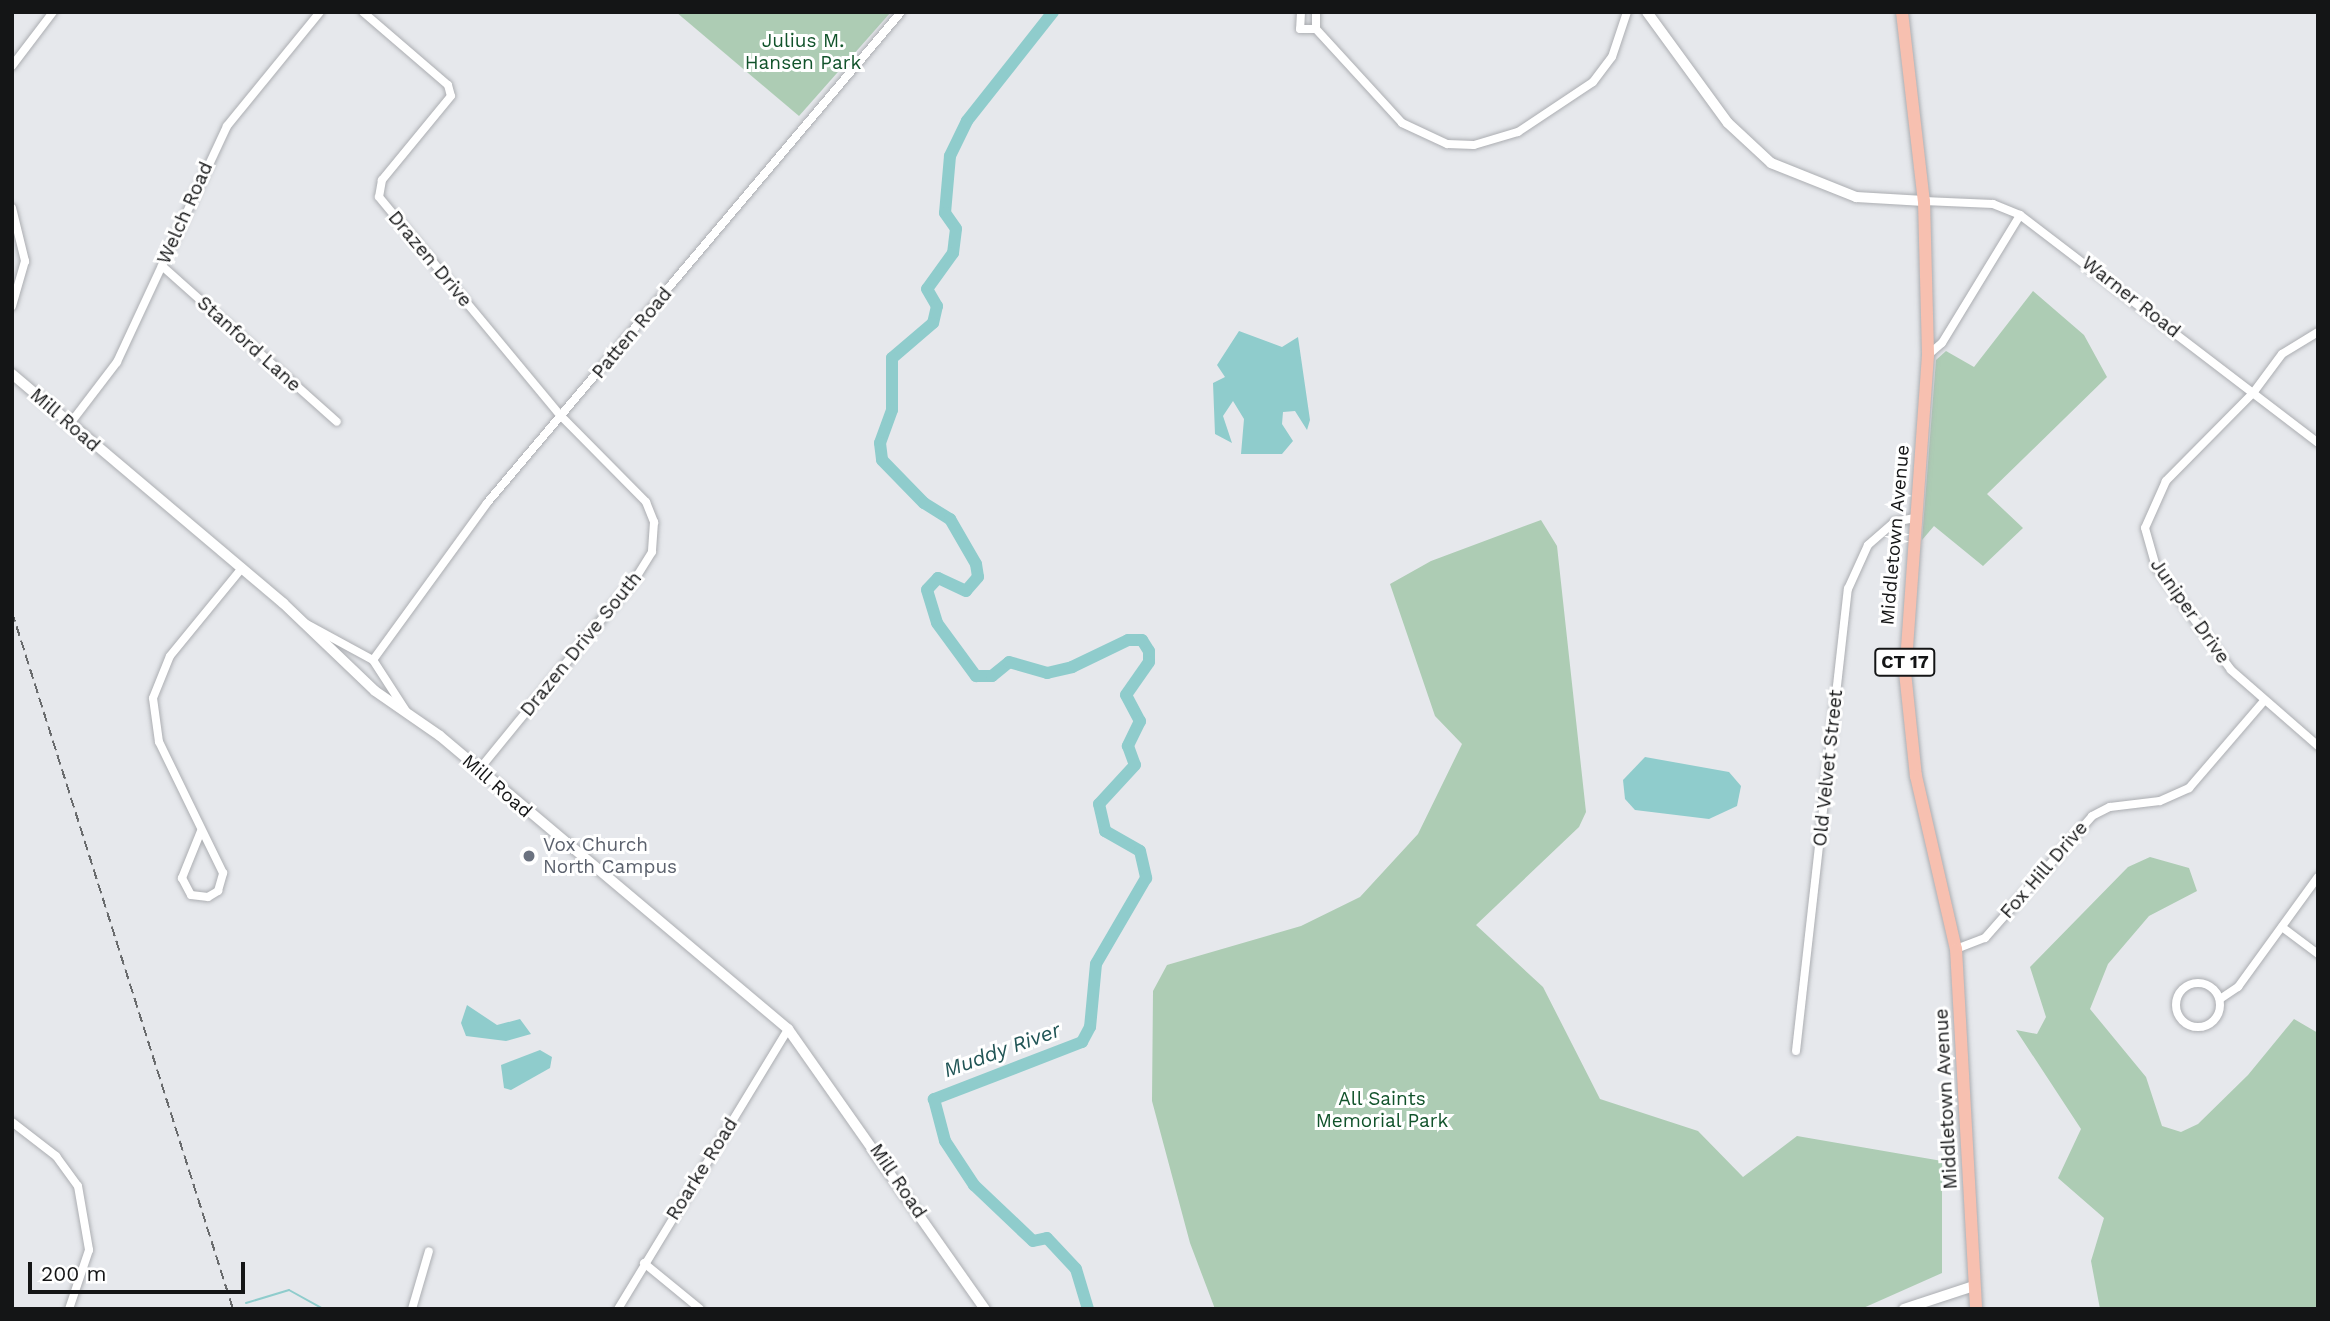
<!DOCTYPE html>
<style>
body{margin:0}
#map{position:relative;width:2330px;height:1321px;overflow:hidden;background:#e6e8ec;font-family:"Work Sans",sans-serif}
div>[style]{position:absolute}
.green>*{inset:0;background:#adccb4}
.water>*{inset:0;background:#8fcccc}
.stream>*{height:2px;margin:-1px;padding:0 1px;transform-origin:1px;border-radius:1px;background:#8fcccc}
.river>*{height:12px;margin:-6px;padding:0 6px;transform-origin:6px;border-radius:6px;background:#8fcccc}
.roads{filter:drop-shadow(0 0 2px #acaeb2) drop-shadow(0 0 2px #acaeb2)}
.minor>*{height:8px;margin:-4px;padding:0 4px;transform-origin:4px;border-radius:4px;background:#fff}
.minor>.ring{margin:-4px;padding:0;box-sizing:content-box;background:none;border:8px solid #fff;border-radius:50%}
.tertiary>*{height:10px;margin:-5px;padding:0 5px;transform-origin:5px;border-radius:5px;background:#fff}
.primary>*{height:12px;margin:-6px;padding:0 6px;transform-origin:6px;border-radius:6px;background:#f7c0b0}
.rail>*{height:2px;margin-top:-1px;transform-origin:0;background:repeating-linear-gradient(90deg,#6a6c6e 0 10px,transparent 0 15px)}
.dots>*{width:19px;height:19px;translate:-50% -50%;box-sizing:border-box;border:4px solid #fff;border-radius:50%}
span{translate:-50% -50%;white-space:nowrap;text-align:center;line-height:1.15;-webkit-text-stroke:6px #fff;paint-order:stroke}
.shield-label span{padding:2px 5px;background:#fff;border:2px solid;border-radius:5px;-webkit-text-stroke-width:0}
.shield-label{font-size:18px;color:#141516;font-weight:700}
.park-label{font-size:19px;color:#11532b}
.street-label{font-size:19px;color:#141516}
.worship-label{font-size:19px;color:#5b616d}
.left{translate:0 -50%;text-align:left}
.water-label{font-size:21px;color:#215556;font-style:italic}
.frame{position:absolute;inset:0;border:14px solid #141516;pointer-events:none}
.scale{position:absolute;left:28px;top:1262px;width:217px;height:32px;box-sizing:border-box;border:4px solid #141516;border-top:0;padding-left:9px;font-size:21px;line-height:24px;white-space:nowrap;color:#141516;-webkit-text-stroke:5px #fff;paint-order:stroke}
</style>
<div id="map">
<div class="green">
<i style="clip-path:polygon(676px 12px,891px 12px,799px 116px)"></i>
<i style="clip-path:polygon(2033px 291px,2084px 335px,2107px 377px,1987px 494px,2023px 528px,1983px 566px,1934px 526px,1922px 540px,1936px 360px,1946px 351px,1974px 367px)"></i>
<i style="clip-path:polygon(1541px 520px,1557px 546px,1586px 812px,1579px 827px,1476px 925px,1543px 987px,1600px 1099px,1698px 1131px,1743px 1177px,1797px 1136px,1942px 1161px,1942px 1273px,1861px 1309px,1215px 1309px,1190px 1243px,1152px 1101px,1153px 991px,1167px 965px,1301px 926px,1360px 897px,1418px 834px,1462px 744px,1435px 716px,1390px 584px,1431px 561px)"></i>
<i style="clip-path:polygon(2150px 857px,2189px 868px,2197px 891px,2149px 916px,2108px 964px,2090px 1009px,2146px 1077px,2162px 1126px,2181px 1132px,2198px 1124px,2248px 1075px,2294px 1019px,2318px 1033px,2318px 1309px,2100px 1309px,2091px 1261px,2104px 1218px,2058px 1178px,2081px 1129px,2016px 1030px,2037px 1034px,2046px 1017px,2030px 967px,2128px 867px)"></i>
</div>
<div class="water">
<i style="clip-path:polygon(1239px 331px,1282px 347px,1298px 337px,1310px 420px,1307px 430px,1295px 411px,1283px 412px,1282px 424px,1293px 441px,1282px 454px,1241px 454px,1244px 419px,1233px 401px,1223px 416px,1232px 443px,1215px 434px,1213px 383px,1225px 377px,1217px 365px)"></i>
<i style="clip-path:polygon(1645px 757px,1729px 772px,1741px 786px,1737px 806px,1709px 819px,1635px 810px,1625px 799px,1623px 780px)"></i>
<i style="clip-path:polygon(467px 1005px,497px 1025px,520px 1019px,531px 1034px,506px 1041px,466px 1036px,461px 1023px)"></i>
<i style="clip-path:polygon(540px 1050px,552px 1057px,550px 1068px,511px 1090px,504px 1088px,501px 1065px)"></i>
</div>
<div class="stream">
<i style="left:246px;top:1303px;width:45px;rotate:-16.8deg"></i>
<i style="left:289px;top:1290px;width:39px;rotate:29deg"></i>
<i style="left:175px;top:1309px;width:32px"></i>
<i style="left:228px;top:1309px;width:2px;rotate:-27deg"></i>
</div>
<div class="river">
<i style="left:1053px;top:12px;width:139px;rotate:128.3deg"></i>
<i style="left:967px;top:121px;width:39px;rotate:116deg"></i>
<i style="left:950px;top:156px;width:57px;rotate:95deg"></i>
<i style="left:945px;top:213px;width:19px;rotate:55deg"></i>
<i style="left:956px;top:229px;width:24px;rotate:97deg"></i>
<i style="left:953px;top:253px;width:44px;rotate:125.8deg"></i>
<i style="left:927px;top:289px;width:20px;rotate:60deg"></i>
<i style="left:937px;top:306px;width:17px;rotate:103deg"></i>
<i style="left:933px;top:323px;width:54px;rotate:139.5deg"></i>
<i style="left:892px;top:358px;width:52px;rotate:90deg"></i>
<i style="left:892px;top:410px;width:35px;rotate:110deg"></i>
<i style="left:880px;top:443px;width:17px;rotate:83deg"></i>
<i style="left:882px;top:460px;width:60px;rotate:45.7deg"></i>
<i style="left:924px;top:503px;width:31px;rotate:32deg"></i>
<i style="left:950px;top:519px;width:52px;rotate:60deg"></i>
<i style="left:976px;top:564px;width:13px;rotate:81deg"></i>
<i style="left:978px;top:577px;width:18px;rotate:131deg"></i>
<i style="left:966px;top:591px;width:31px;rotate:-155deg"></i>
<i style="left:938px;top:578px;width:16px;rotate:133deg"></i>
<i style="left:927px;top:590px;width:34px;rotate:73deg"></i>
<i style="left:937px;top:623px;width:66px;rotate:53.7deg"></i>
<i style="left:976px;top:676px;width:16px"></i>
<i style="left:992px;top:676px;width:22px;rotate:-39deg"></i>
<i style="left:1009px;top:662px;width:40px;rotate:16deg"></i>
<i style="left:1047px;top:673px;width:26px;rotate:-13deg"></i>
<i style="left:1072px;top:667px;width:62px;rotate:-25.7deg"></i>
<i style="left:1128px;top:640px;width:14px"></i>
<i style="left:1142px;top:640px;width:13px;rotate:58deg"></i>
<i style="left:1149px;top:651px;width:11px;rotate:90deg"></i>
<i style="left:1149px;top:662px;width:40px;rotate:124.9deg"></i>
<i style="left:1126px;top:695px;width:30px;rotate:62deg"></i>
<i style="left:1140px;top:721px;width:28px;rotate:116deg"></i>
<i style="left:1128px;top:746px;width:20px;rotate:70deg"></i>
<i style="left:1135px;top:765px;width:53px;rotate:132.7deg"></i>
<i style="left:1099px;top:804px;width:28px;rotate:77deg"></i>
<i style="left:1105px;top:831px;width:40px;rotate:29.7deg"></i>
<i style="left:1140px;top:851px;width:28px;rotate:77deg"></i>
<i style="left:1146px;top:878px;width:99px;rotate:120.2deg"></i>
<i style="left:1096px;top:964px;width:63px;rotate:95.4deg"></i>
<i style="left:1090px;top:1027px;width:17px;rotate:118deg"></i>
<i style="left:1082px;top:1042px;width:159px;rotate:158.9deg"></i>
<i style="left:934px;top:1099px;width:43px;rotate:75.3deg"></i>
<i style="left:945px;top:1141px;width:53px;rotate:56.6deg"></i>
<i style="left:974px;top:1185px;width:81px;rotate:43.5deg"></i>
<i style="left:1033px;top:1241px;width:14px;rotate:-12deg"></i>
<i style="left:1047px;top:1238px;width:42px;rotate:46.9deg"></i>
<i style="left:1076px;top:1269px;width:42px;rotate:73.3deg"></i>
</div>
<div class="roads">
<div class="minor">
<i style="left:363px;top:12px;width:112px;rotate:40.7deg"></i>
<i style="left:448px;top:85px;width:11px;rotate:75deg"></i>
<i style="left:451px;top:96px;width:109px;rotate:129.4deg"></i>
<i style="left:382px;top:180px;width:17px;rotate:100deg"></i>
<i style="left:379px;top:197px;width:285px;rotate:50.3deg"></i>
<i style="left:561px;top:416px;width:121px;rotate:45.3deg"></i>
<i style="left:646px;top:502px;width:22px;rotate:68deg"></i>
<i style="left:654px;top:522px;width:30px;rotate:94deg"></i>
<i style="left:652px;top:552px;width:28px;rotate:122deg"></i>
<i style="left:637px;top:576px;width:250px;rotate:129.2deg"></i>
<i style="left:1301px;top:12px;width:17px;rotate:93deg"></i>
<i style="left:1300px;top:29px;width:16px"></i>
<i style="left:1316px;top:12px;width:17px;rotate:90deg"></i>
<i style="left:1316px;top:29px;width:127px;rotate:47.5deg"></i>
<i style="left:1402px;top:123px;width:50px;rotate:25deg"></i>
<i style="left:1447px;top:144px;width:27px;rotate:2deg"></i>
<i style="left:1474px;top:145px;width:46px;rotate:-16.5deg"></i>
<i style="left:1518px;top:132px;width:90px;rotate:-33.7deg"></i>
<i style="left:1593px;top:82px;width:31px;rotate:-53deg"></i>
<i style="left:1612px;top:57px;width:47px;rotate:-71.6deg"></i>
<i style="left:12px;top:66px;width:68px;rotate:-52.8deg"></i>
<i style="left:1924px;top:201px;width:69px;rotate:2.5deg"></i>
<i style="left:1993px;top:204px;width:29px;rotate:22deg"></i>
<i style="left:2020px;top:215px;width:375px;rotate:37.4deg"></i>
<i style="left:12px;top:208px;width:55px;rotate:76.2deg"></i>
<i style="left:25px;top:261px;width:47px;rotate:106.1deg"></i>
<i style="left:162px;top:266px;width:234px;rotate:41.7deg"></i>
<i style="left:2318px;top:332px;width:42px;rotate:148.6deg"></i>
<i style="left:2282px;top:354px;width:49px;rotate:126.6deg"></i>
<i style="left:2253px;top:393px;width:124px;rotate:134.7deg"></i>
<i style="left:2166px;top:481px;width:51px;rotate:114.1deg"></i>
<i style="left:2145px;top:528px;width:41px;rotate:74.2deg"></i>
<i style="left:2156px;top:567px;width:127px;rotate:53.9deg"></i>
<i style="left:2231px;top:670px;width:116px;rotate:41.1deg"></i>
<i style="left:1928px;top:355px;width:18px;rotate:-41deg"></i>
<i style="left:1942px;top:343px;width:150px;rotate:-58.6deg"></i>
<i style="left:69px;top:425px;width:79px;rotate:-52.7deg"></i>
<i style="left:117px;top:362px;width:260px;rotate:-65deg"></i>
<i style="left:227px;top:126px;width:147px;rotate:-50.8deg"></i>
<i style="left:303px;top:622px;width:80px;rotate:28.5deg"></i>
<i style="left:373px;top:660px;width:194px;rotate:-54deg"></i>
<i style="left:487px;top:503px;width:642px;rotate:-49.86deg"></i>
<i style="left:373px;top:660px;width:64px;rotate:57.1deg"></i>
<i style="left:201px;top:831px;width:51px;rotate:112deg"></i>
<i style="left:182px;top:878px;width:19px;rotate:62deg"></i>
<i style="left:191px;top:895px;width:17px;rotate:7deg"></i>
<i style="left:208px;top:897px;width:12px;rotate:-31deg"></i>
<i style="left:218px;top:891px;width:19px;rotate:-74deg"></i>
<i style="left:223px;top:873px;width:146px;rotate:-116deg"></i>
<i style="left:159px;top:742px;width:44px;rotate:-97.8deg"></i>
<i style="left:153px;top:698px;width:45px;rotate:-68deg"></i>
<i style="left:170px;top:656px;width:114px;rotate:-50.7deg"></i>
<i style="left:2282px;top:927px;width:45px;rotate:36.9deg"></i>
<i style="left:1956px;top:949px;width:31px;rotate:-21deg"></i>
<i style="left:1985px;top:938px;width:162px;rotate:-48.7deg"></i>
<i style="left:2092px;top:816px;width:20px;rotate:-27deg"></i>
<i style="left:2110px;top:807px;width:50px;rotate:-6.8deg"></i>
<i style="left:2160px;top:801px;width:32px;rotate:-24deg"></i>
<i style="left:2189px;top:788px;width:113px;rotate:-49.3deg"></i>
<i class="ring" style="left:2176px;top:983px;width:36px;height:36px"></i>
<i style="left:2220px;top:999px;width:22px;rotate:-34deg"></i>
<i style="left:2238px;top:987px;width:136px;rotate:-54deg"></i>
<i style="left:1796px;top:1051px;width:465px;rotate:-83.6deg"></i>
<i style="left:1848px;top:589px;width:48px;rotate:-65.6deg"></i>
<i style="left:1868px;top:545px;width:35px;rotate:-41deg"></i>
<i style="left:1894px;top:522px;width:21px;rotate:-11deg"></i>
<i style="left:12px;top:1122px;width:56px;rotate:37.7deg"></i>
<i style="left:56px;top:1156px;width:37px;rotate:54deg"></i>
<i style="left:78px;top:1186px;width:65px;rotate:80.2deg"></i>
<i style="left:89px;top:1250px;width:62px;rotate:108.7deg"></i>
<i style="left:644px;top:1263px;width:72px;rotate:39.4deg"></i>
<i style="left:412px;top:1309px;width:60px;rotate:-73.7deg"></i>
<i style="left:618px;top:1309px;width:328px;rotate:-58.7deg"></i>
</div>
<div class="tertiary">
<i style="left:1647px;top:12px;width:137px;rotate:53.9deg"></i>
<i style="left:1728px;top:123px;width:59px;rotate:42.9deg"></i>
<i style="left:1771px;top:163px;width:92px;rotate:21.8deg"></i>
<i style="left:1856px;top:197px;width:68px;rotate:3.4deg"></i>
<i style="left:12px;top:374px;width:355px;rotate:40.2deg"></i>
<i style="left:283px;top:603px;width:127px;rotate:43.7deg"></i>
<i style="left:375px;top:691px;width:79px;rotate:34.7deg"></i>
<i style="left:440px;top:736px;width:455px;rotate:40.1deg"></i>
<i style="left:788px;top:1029px;width:342px;rotate:54.9deg"></i>
<i style="left:1904px;top:1309px;width:74px;rotate:-18.2deg"></i>
</div>
<div class="primary">
<i style="left:1902px;top:12px;width:190px;rotate:83.4deg"></i>
<i style="left:1924px;top:201px;width:154px;rotate:88.5deg"></i>
<i style="left:1928px;top:355px;width:318px;rotate:94.1deg"></i>
<i style="left:1905px;top:672px;width:105px;rotate:84deg"></i>
<i style="left:1916px;top:776px;width:178px;rotate:77deg"></i>
<i style="left:1956px;top:949px;width:361px;rotate:86.8deg"></i>
</div>
</div>
<div class="rail">
<i style="left:12px;top:612px;width:731px;rotate:72.41deg"></i>
</div>
<div class="dots">
<i style="left:529px;top:856px;background:#6b7280"></i>
</div>
<div class="shield-label">
<span style="left:1905px;top:662px">CT 17</span>
</div>
<div class="park-label">
<span style="left:803px;top:52px">Julius M.<br>Hansen Park</span>
<span style="left:1382px;top:1110px">All Saints<br>Memorial Park</span>
</div>
<div class="street-label">
<span style="left:185px;top:213px;rotate:-66deg">Welch Road</span>
<span style="left:430px;top:259px;rotate:50deg">Drazen Drive</span>
<span style="left:2131px;top:297px;rotate:38deg">Warner Road</span>
<span style="left:632px;top:333px;rotate:-50deg">Patten Road</span>
<span style="left:249px;top:344px;rotate:42deg">Stanford Lane</span>
<span style="left:65px;top:420px;rotate:41deg">Mill Road</span>
<span style="left:1895px;top:535px;rotate:-85deg">Middletown Avenue</span>
<span style="left:2190px;top:611px;rotate:55deg">Juniper Drive</span>
<span style="left:581px;top:644px;rotate:-51deg">Drazen Drive South</span>
<span style="left:1828px;top:768px;rotate:-84deg">Old Velvet Street</span>
<span style="left:497px;top:786px;rotate:41deg">Mill Road</span>
<span style="left:2044px;top:870px;rotate:-49deg">Fox Hill Drive</span>
<span style="left:1946px;top:1099px;rotate:-93deg">Middletown Avenue</span>
<span style="left:702px;top:1169px;rotate:-58deg">Roarke Road</span>
<span style="left:898px;top:1181px;rotate:56deg">Mill Road</span>
</div>
<div class="worship-label">
<span class="left" style="left:543px;top:856px">Vox Church<br>North Campus</span>
</div>
<div class="water-label">
<span style="left:1002px;top:1050px;rotate:-20deg">Muddy River</span>
</div>
<div class="frame"></div>
<div class="scale">200 m</div>
</div>
